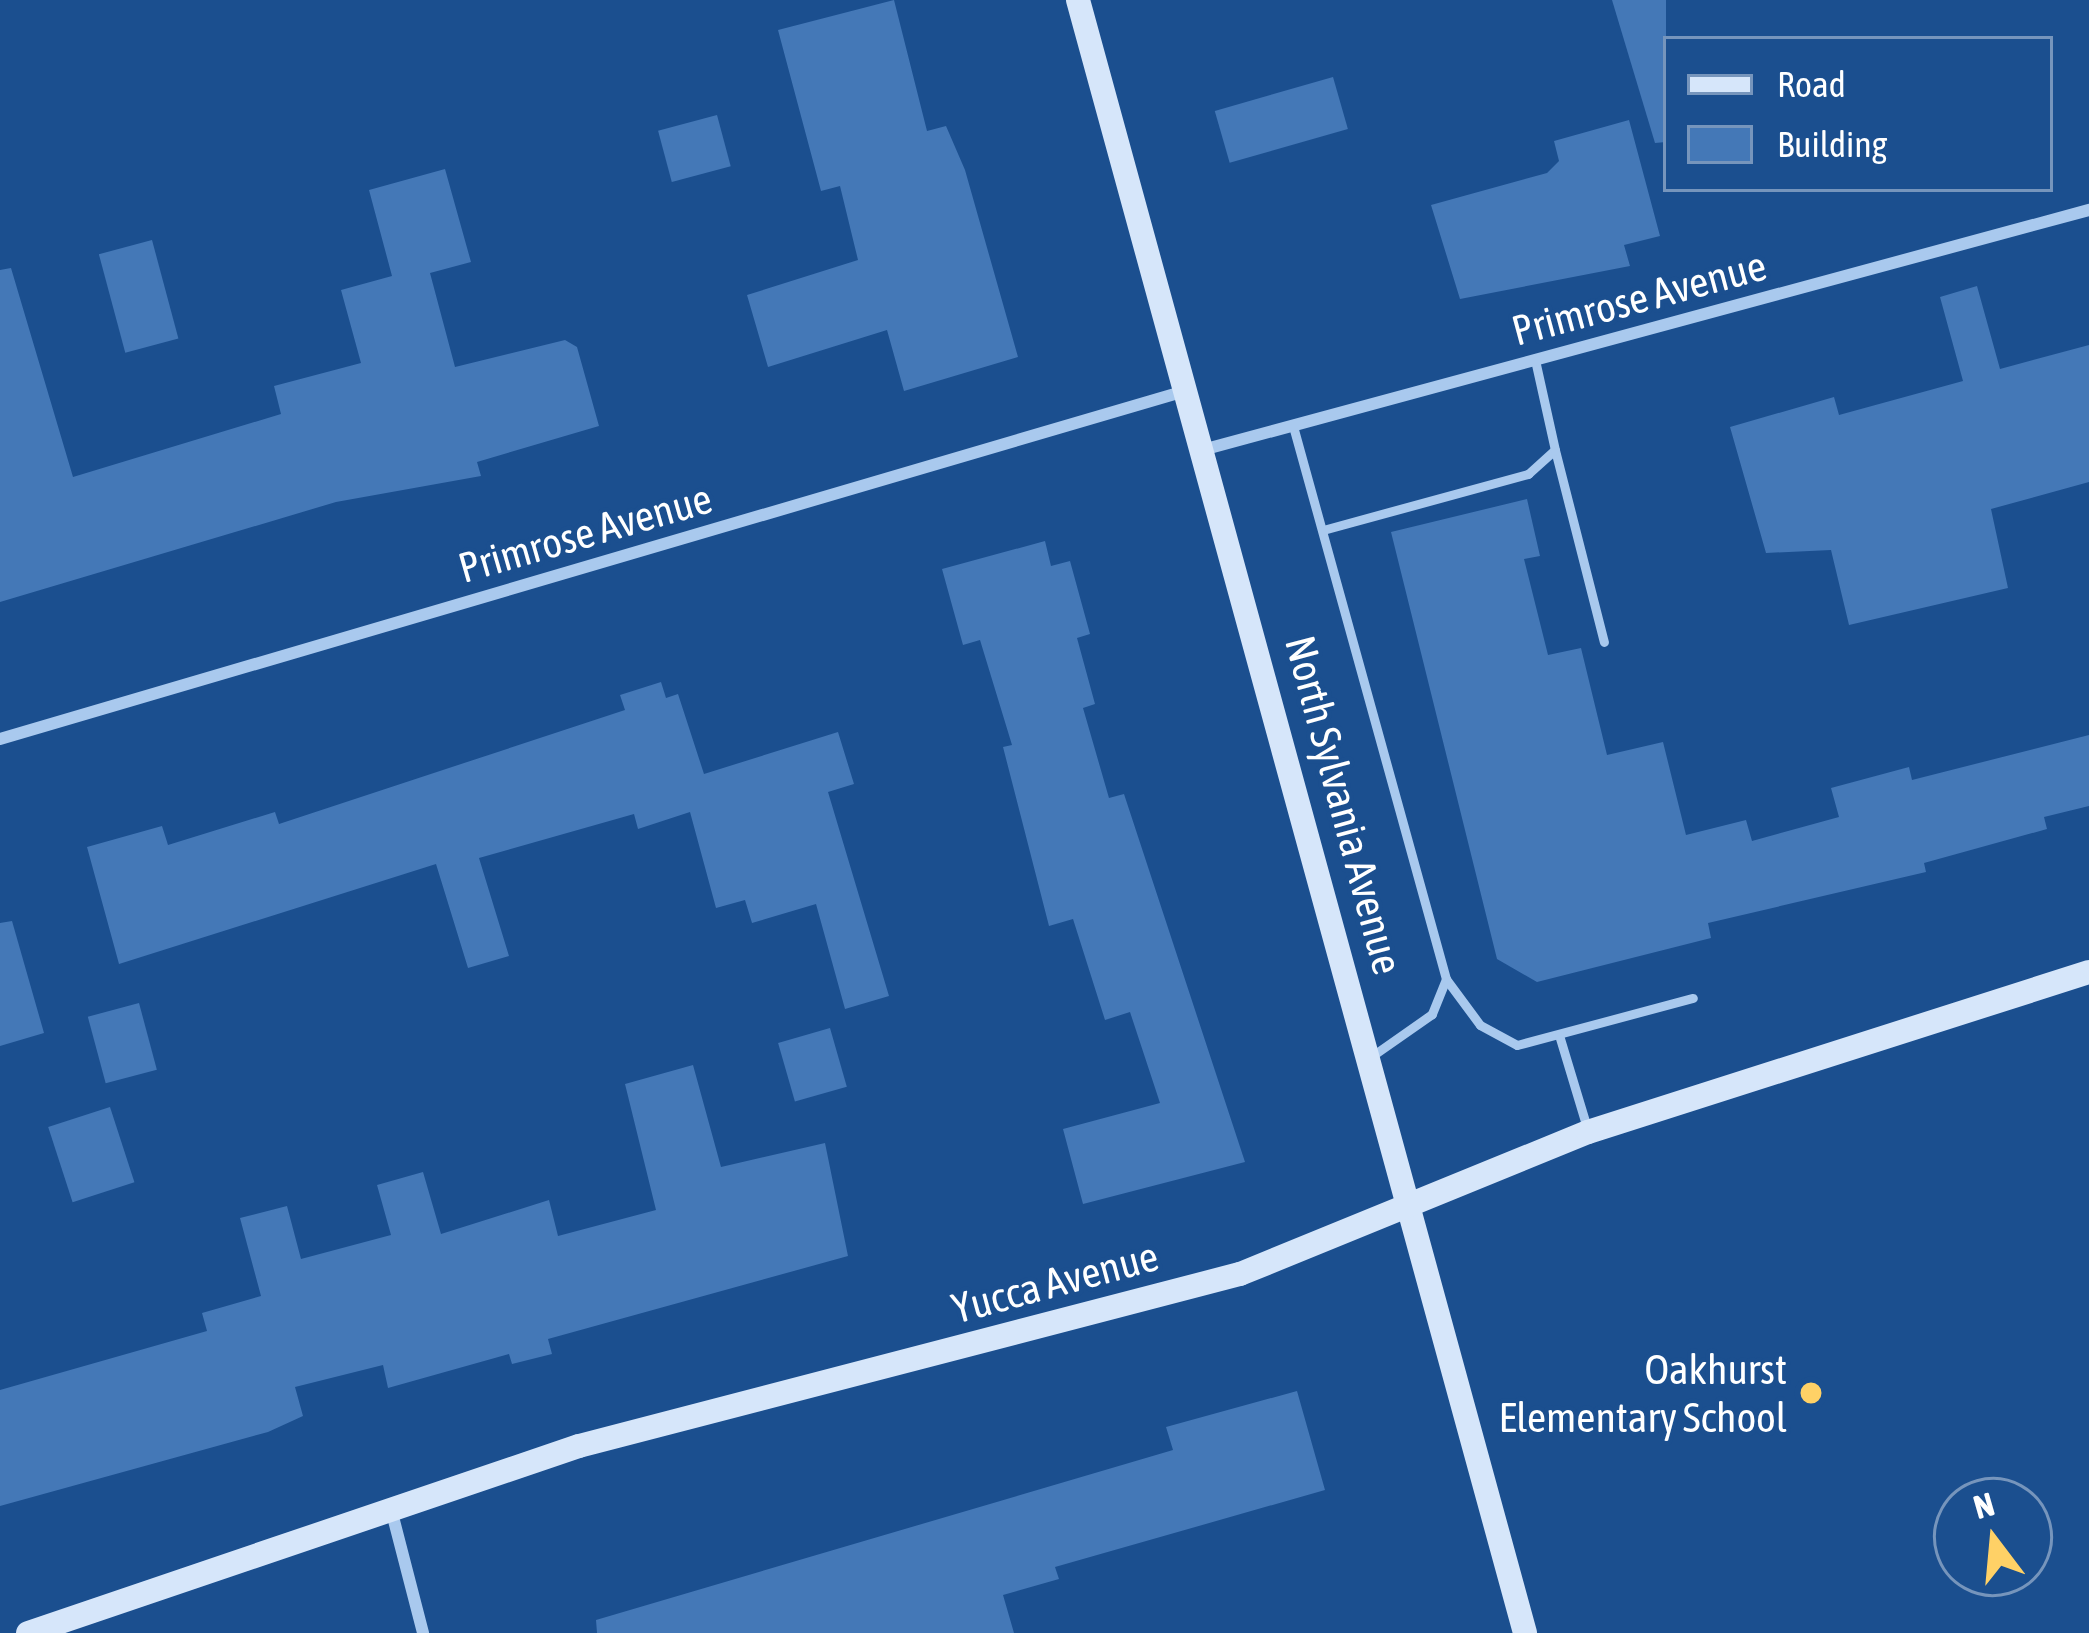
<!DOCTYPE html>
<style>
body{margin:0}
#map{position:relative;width:2089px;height:1633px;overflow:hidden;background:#1b4f8f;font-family:"Asap Condensed",sans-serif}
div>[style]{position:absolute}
.building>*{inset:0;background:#4478b7;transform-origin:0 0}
.lane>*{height:9px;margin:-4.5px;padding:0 4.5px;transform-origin:4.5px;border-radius:4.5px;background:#a9c9ee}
.street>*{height:12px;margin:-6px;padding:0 6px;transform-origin:6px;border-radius:6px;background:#a9c9ee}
.secondary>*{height:24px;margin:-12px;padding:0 12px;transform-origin:12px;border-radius:12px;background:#d6e6fa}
.dots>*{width:33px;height:33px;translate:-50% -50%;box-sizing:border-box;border:6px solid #1b4f8f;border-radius:50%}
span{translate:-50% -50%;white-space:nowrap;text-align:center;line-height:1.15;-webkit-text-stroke:9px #1b4f8f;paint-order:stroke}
.street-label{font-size:42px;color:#fff}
.poi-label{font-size:42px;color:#fff}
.right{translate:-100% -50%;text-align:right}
.legend{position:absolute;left:1663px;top:36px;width:390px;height:156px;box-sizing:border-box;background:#1b4f8f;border:3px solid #7695bc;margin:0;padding:15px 21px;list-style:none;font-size:36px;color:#fff}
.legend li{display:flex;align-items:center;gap:24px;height:60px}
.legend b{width:60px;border:3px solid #7695bc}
.north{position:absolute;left:1933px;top:1477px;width:120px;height:120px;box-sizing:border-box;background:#1b4f8f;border:3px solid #7695bc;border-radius:50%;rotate:344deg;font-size:33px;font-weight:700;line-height:48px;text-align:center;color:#fff}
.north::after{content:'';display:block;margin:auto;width:42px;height:54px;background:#ffd166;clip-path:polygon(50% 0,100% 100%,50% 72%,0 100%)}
</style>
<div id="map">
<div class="building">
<i style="clip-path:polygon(894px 0,927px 131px,946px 126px,965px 170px,1018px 357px,904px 391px,887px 330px,768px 367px,747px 295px,858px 260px,840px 186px,821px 191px,778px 30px)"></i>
<i style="clip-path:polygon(1612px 0,1666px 0,1666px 142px,1655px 143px)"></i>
<i style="left:1333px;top:77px;width:54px;height:123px;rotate:74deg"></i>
<i style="left:717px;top:115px;width:53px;height:61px;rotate:75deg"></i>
<i style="clip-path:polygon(1629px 120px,1660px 236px,1624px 245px,1630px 266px,1460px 299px,1431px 205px,1547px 173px,1559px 161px,1554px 141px)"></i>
<i style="clip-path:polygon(445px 169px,471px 262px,430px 273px,455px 367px,565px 340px,577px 347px,599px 426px,477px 462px,481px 476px,336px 502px,0 602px,0 270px,11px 268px,73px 477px,281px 414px,274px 386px,361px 363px,341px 290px,392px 276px,369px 190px)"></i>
<i style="left:152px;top:240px;width:102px;height:55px;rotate:75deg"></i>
<i style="clip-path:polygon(1977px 286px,2000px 369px,2089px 345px,2089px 482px,1991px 509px,2008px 588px,1849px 625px,1831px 550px,1766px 553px,1730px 427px,1834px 397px,1839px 415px,1963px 381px,1940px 297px)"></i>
<i style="clip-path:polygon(1527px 499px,1540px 556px,1524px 559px,1548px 655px,1581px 648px,1607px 755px,1663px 742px,1686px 835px,1746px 820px,1752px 841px,1839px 817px,1831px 788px,1909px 767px,1912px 780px,2089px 735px,2089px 806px,2044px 817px,2047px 829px,1924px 863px,1926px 872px,1708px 923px,1711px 938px,1537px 982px,1497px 959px,1391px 532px)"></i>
<i style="clip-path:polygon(1045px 541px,1051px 566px,1070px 561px,1090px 634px,1077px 638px,1095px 704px,1083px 708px,1109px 798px,1124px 794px,1245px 1162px,1083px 1204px,1063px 1129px,1160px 1103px,1130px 1012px,1105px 1020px,1073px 919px,1049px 926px,1003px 747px,1012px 745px,980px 640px,963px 645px,942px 569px)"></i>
<i style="clip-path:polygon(661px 682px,666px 698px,678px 694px,704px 774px,838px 732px,854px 784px,828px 792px,889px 996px,845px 1009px,816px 904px,752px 923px,745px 900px,716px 908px,690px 812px,638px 829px,634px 814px,479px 858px,509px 956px,468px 968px,436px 864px,119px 964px,87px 847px,162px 826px,168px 845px,275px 812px,279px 824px,625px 710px,620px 695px)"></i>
<i style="clip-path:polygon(12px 921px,44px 1033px,0 1046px,0 923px)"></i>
<i style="left:139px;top:1003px;width:69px;height:53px;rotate:75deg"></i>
<i style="left:830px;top:1028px;width:61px;height:54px;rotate:74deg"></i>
<i style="clip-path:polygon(693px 1065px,721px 1167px,825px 1143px,848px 1256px,548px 1339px,552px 1354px,512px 1364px,509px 1354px,388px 1388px,383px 1365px,295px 1387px,303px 1416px,268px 1432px,0 1506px,0 1390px,207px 1331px,202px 1313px,261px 1296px,240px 1218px,287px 1206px,301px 1259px,391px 1235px,377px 1185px,423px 1172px,441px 1234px,549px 1200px,558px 1236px,656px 1210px,625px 1084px)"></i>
<i style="left:110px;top:1107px;width:79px;height:65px;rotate:72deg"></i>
<i style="clip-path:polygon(1297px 1391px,1325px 1490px,1055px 1567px,1059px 1579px,1003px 1595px,1014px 1633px,597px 1633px,596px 1620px,1173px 1450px,1166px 1427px)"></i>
</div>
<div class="lane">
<i style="left:1293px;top:426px;width:574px;rotate:74.53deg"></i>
<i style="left:1446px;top:979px;width:38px;rotate:112deg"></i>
<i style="left:1432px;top:1014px;width:73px;rotate:145deg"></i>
<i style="left:1555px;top:450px;width:198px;rotate:75.7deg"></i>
<i style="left:1323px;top:530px;width:213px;rotate:-15.3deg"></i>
<i style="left:1528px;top:474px;width:36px;rotate:-42deg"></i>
<i style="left:1555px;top:450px;width:92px;rotate:-102.5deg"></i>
<i style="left:1446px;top:979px;width:57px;rotate:53.5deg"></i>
<i style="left:1480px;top:1025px;width:42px;rotate:28.4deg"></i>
<i style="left:1517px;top:1045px;width:182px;rotate:-15deg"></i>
<i style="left:1559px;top:1035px;width:97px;rotate:73.2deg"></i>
</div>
<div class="street">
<i style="left:1206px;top:449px;width:915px;rotate:-15.15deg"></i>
<i style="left:0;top:739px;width:1235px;rotate:-16.37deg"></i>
<i style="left:391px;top:1509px;width:128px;rotate:75.5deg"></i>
</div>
<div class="secondary">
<i style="left:1078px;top:0;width:1693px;rotate:74.69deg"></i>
<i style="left:28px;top:1633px;width:582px;rotate:-18.75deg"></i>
<i style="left:579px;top:1446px;width:683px;rotate:-14.59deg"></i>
<i style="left:1240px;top:1274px;width:376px;rotate:-22.2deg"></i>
<i style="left:1588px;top:1132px;width:526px;rotate:-17.71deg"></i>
</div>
<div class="dots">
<i style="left:1811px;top:1393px;background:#ffd166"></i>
</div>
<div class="street-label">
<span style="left:1639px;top:298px;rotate:-15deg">Primrose Avenue</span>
<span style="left:585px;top:533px;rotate:-16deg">Primrose Avenue</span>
<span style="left:1344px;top:805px;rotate:75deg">North Sylvania Avenue</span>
<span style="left:1055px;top:1282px;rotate:-15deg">Yucca Avenue</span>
</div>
<div class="poi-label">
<span class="right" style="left:1787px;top:1393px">Oakhurst<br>Elementary School</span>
</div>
<ul class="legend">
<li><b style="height:15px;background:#d6e6fa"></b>Road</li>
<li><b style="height:33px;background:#4478b7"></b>Building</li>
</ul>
<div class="north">N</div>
</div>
